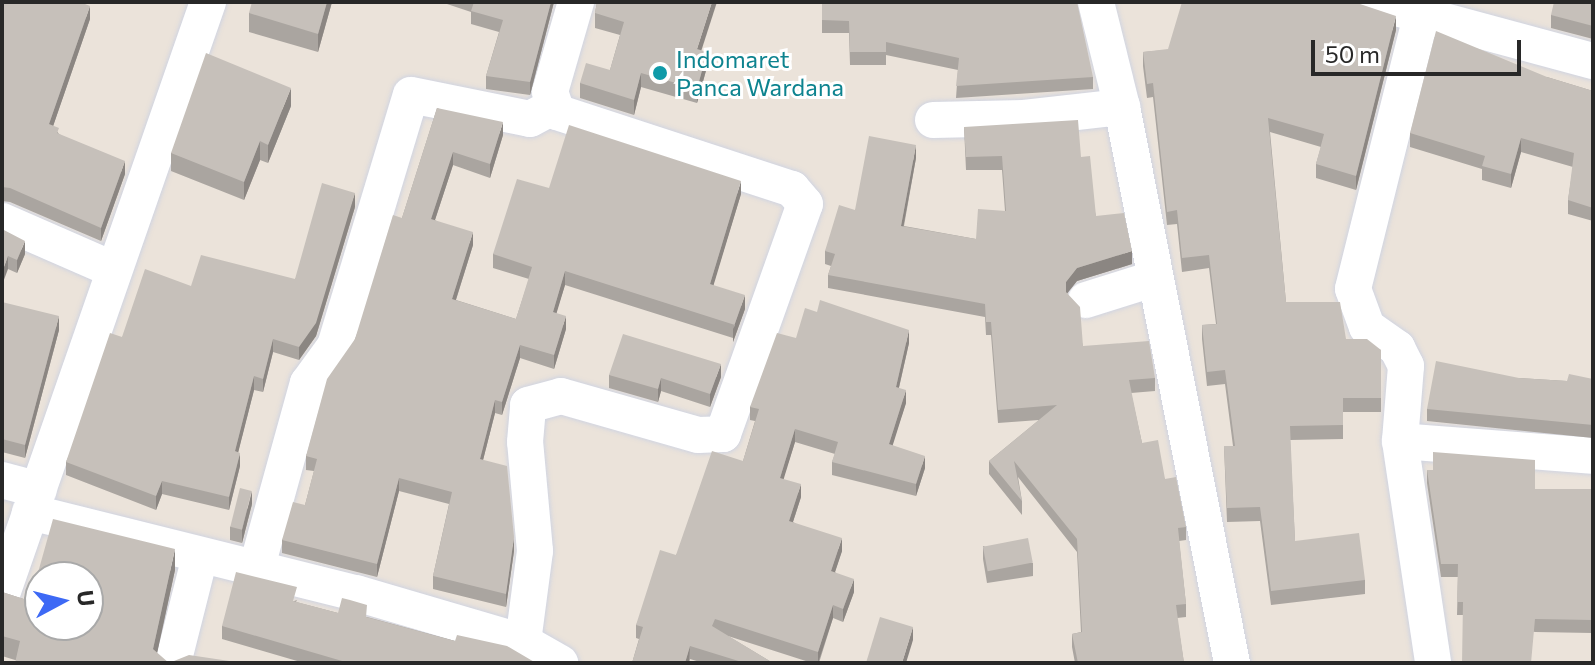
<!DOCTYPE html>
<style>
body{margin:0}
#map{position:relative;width:1595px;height:665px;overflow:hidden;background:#ebe3da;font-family:Commissioner,sans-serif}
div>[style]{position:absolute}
.roads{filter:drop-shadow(0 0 2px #d0d4e1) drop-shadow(0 0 2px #d0d4e1)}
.minor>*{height:36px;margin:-18px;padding:0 18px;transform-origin:18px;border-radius:18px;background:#fff}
.wall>*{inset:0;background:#aaa5a0}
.shaded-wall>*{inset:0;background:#8b8682}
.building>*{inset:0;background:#c6c0ba;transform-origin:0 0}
.dots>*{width:22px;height:22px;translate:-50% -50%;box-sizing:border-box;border:4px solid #fff;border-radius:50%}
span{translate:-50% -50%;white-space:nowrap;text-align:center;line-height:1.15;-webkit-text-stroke:6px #fff;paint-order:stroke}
.culture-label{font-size:24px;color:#0d838f}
.left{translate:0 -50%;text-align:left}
.frame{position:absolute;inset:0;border:4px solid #282828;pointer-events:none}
.north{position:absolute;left:24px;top:561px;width:80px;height:80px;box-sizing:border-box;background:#fff;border:2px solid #a9a9a9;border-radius:50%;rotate:83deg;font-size:22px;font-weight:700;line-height:32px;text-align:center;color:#282828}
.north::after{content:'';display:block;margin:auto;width:28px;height:36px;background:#3d69f5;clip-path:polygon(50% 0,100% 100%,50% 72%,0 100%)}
.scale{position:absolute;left:1311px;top:40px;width:210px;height:36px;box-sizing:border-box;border:4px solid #282828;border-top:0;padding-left:10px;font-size:24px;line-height:28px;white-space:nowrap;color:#282828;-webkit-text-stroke:6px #fff;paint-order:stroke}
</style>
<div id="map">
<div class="roads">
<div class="minor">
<i style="left:1096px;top:2px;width:108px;rotate:76.1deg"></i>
<i style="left:1122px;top:107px;width:567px;rotate:78.81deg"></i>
<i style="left:1374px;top:2px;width:227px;rotate:15.1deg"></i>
<i style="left:1421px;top:16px;width:281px;rotate:104deg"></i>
<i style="left:1353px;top:289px;width:40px;rotate:69.8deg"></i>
<i style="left:1367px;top:327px;width:37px;rotate:35deg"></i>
<i style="left:1397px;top:348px;width:20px;rotate:63deg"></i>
<i style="left:1406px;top:366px;width:75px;rotate:94.6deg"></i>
<i style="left:1400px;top:441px;width:224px;rotate:81.5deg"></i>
<i style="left:933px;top:120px;width:91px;rotate:-1.3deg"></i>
<i style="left:1024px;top:118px;width:99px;rotate:-6.4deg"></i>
<i style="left:2px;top:221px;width:122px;rotate:23.6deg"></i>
<i style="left:1086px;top:300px;width:70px;rotate:-17.4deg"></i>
<i style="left:1400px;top:441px;width:194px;rotate:4.4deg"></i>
<i style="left:2px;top:480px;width:38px;rotate:15deg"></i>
<i style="left:30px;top:512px;width:336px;rotate:14deg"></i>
<i style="left:356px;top:593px;width:174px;rotate:16.4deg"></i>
<i style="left:523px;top:642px;width:43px;rotate:29.6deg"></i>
<i style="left:256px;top:570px;width:194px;rotate:-74.5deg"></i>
<i style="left:308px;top:383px;width:46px;rotate:-53.9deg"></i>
<i style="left:335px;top:346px;width:262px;rotate:-73.2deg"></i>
<i style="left:411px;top:95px;width:121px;rotate:11.4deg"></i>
<i style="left:530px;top:119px;width:26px;rotate:-28deg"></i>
<i style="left:2px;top:594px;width:627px;rotate:-70.81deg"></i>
<i style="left:523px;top:642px;width:92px;rotate:-82.5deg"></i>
<i style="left:535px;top:551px;width:109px;rotate:-95.2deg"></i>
<i style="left:525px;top:442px;width:37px;rotate:-85deg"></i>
<i style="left:528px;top:405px;width:34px;rotate:-15deg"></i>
<i style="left:561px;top:396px;width:142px;rotate:15.9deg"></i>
<i style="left:698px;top:435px;width:25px;rotate:-2deg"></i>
<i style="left:723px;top:434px;width:244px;rotate:-70.4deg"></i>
<i style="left:805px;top:204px;width:20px;rotate:-131deg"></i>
<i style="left:792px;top:189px;width:247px;rotate:-161.9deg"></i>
<i style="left:557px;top:112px;width:21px;rotate:-109deg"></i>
<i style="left:550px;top:92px;width:94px;rotate:-73.9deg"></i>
<i style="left:173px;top:663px;width:110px;rotate:-75.8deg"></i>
</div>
</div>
<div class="wall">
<i style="clip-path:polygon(2px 2px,90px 19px,53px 126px,59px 134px,125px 174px,101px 241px,10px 202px,2px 201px)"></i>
<i style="clip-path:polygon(332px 2px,318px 52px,249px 32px,249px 13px)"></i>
<i style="clip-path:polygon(441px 2px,554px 2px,530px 95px,486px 89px,486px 76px,499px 32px,471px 24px,471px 12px)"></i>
<i style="clip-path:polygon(597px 2px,701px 51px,707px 67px,697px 103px,641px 87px,634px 115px,580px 98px,580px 83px,610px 70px,620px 35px,595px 28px,595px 13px)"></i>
<i style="clip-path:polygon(822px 2px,1093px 77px,1093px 89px,956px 98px,958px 70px,886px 55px,886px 65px,850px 65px,849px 33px,822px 33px)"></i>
<i style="clip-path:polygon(1593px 2px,1593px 39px,1551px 28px,1551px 15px)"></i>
<i style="clip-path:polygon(1396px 30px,1356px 190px,1316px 178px,1316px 164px,1321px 147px,1270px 132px,1286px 302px,1346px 339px,1381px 350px,1381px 412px,1343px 412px,1343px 439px,1290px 440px,1295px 541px,1365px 580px,1365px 594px,1271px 605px,1260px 521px,1227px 522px,1224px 446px,1233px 446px,1225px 384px,1207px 386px,1202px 339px,1202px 325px,1216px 324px,1209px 268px,1182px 272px,1177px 224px,1167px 225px,1153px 97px,1147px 98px,1143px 66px,1143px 52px)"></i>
<i style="clip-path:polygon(1547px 77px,1593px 91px,1593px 221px,1568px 214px,1568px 200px,1573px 167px,1521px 152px,1511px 188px,1482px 180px,1482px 169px,1410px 147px,1410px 133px)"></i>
<i style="clip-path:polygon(291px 106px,268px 163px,260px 160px,244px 200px,171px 171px,171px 153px)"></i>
<i style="clip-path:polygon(437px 108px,503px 135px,490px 178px,453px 165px,435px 220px,473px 245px,456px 300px,516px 319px,529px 279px,493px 268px,493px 254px,549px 188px,741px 194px,713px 285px,745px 309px,733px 342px,733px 338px,565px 285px,556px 313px,566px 329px,554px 369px,520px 358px,502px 415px,495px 413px,483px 460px,514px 551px,506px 607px,433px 589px,433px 576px,449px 504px,399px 491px,377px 577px,282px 553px,282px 540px,305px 505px,314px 471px,306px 470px,306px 456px,355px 339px,402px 218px)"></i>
<i style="clip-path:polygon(964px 127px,1081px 157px,1096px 216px,1132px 264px,1077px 281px,1067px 293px,1083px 346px,1155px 378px,1155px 391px,1131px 393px,1142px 443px,1165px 479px,1186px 527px,1186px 540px,1179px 541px,1186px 604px,1186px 617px,1177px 618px,1184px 663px,1075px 663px,1072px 647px,1072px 634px,1081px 632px,1077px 552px,1018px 477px,1022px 501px,1022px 515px,989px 474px,989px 461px,1039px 420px,998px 423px,991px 335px,986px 335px,985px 317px,828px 288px,828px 275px,831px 266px,825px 264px,825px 251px,855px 210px,916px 158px,904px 226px,976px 239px,1005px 211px,1002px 170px,966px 170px)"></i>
<i style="clip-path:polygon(355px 207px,316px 336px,299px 360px,273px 352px,263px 392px,254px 390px,238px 452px,240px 466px,229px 510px,162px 494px,156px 510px,66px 475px,66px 462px,122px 337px,191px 286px,295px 279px)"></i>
<i style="clip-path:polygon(2px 229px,25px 254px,17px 273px,8px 269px)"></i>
<i style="clip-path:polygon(2px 302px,59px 330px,25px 458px,2px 452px)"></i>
<i style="clip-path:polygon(796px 338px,909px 343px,899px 388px,906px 403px,892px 445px,925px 468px,916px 496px,832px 475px,832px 462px,835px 454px,795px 442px,783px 479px,801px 497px,793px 522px,842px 551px,835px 572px,854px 592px,843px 622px,833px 618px,819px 663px,812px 663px,728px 636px,773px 663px,703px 663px,690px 659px,689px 663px,632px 663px,639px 639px,636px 638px,636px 625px,676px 555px,743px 461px,755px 421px,750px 420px,750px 407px)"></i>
<i style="clip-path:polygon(609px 375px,721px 377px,710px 407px,661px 391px,658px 402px,609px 388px)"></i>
<i style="clip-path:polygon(1519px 378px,1567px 381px,1593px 379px,1593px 438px,1427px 421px,1427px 409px)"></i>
<i style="clip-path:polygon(1427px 470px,1535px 489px,1593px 489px,1593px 640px,1592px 633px,1535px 632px,1463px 615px,1457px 615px,1458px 577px,1441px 577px,1427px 483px)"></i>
<i style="clip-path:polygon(252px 504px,242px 543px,230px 540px,230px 527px)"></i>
<i style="clip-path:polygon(983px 546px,1033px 563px,1033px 576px,987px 583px,983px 559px)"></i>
<i style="clip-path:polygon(175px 570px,157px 652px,15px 660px,2px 656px,2px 592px,30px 601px)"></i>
<i style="clip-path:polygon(297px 600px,296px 602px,338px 613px,367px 617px,536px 663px,304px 663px,222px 639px,222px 626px)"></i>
</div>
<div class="shaded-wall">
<i style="clip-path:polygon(327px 2px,332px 2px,318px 52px,318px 34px)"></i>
<i style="clip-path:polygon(551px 2px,554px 2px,530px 95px,530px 82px)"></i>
<i style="clip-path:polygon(712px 2px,717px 2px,697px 64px,697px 49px)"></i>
<i style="clip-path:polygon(90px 6px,90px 19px,49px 138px,49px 124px)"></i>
<i style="clip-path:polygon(1396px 16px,1396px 30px,1356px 190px,1356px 176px)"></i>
<i style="clip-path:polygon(707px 52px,707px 67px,697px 103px,697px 89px)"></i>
<i style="clip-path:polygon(641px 73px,641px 87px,634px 115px,634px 100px)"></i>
<i style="clip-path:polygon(291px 88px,291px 106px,268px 163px,268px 145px)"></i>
<i style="clip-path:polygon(503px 122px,503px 135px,490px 178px,490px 164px)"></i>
<i style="clip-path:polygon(1521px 138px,1521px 152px,1511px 188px,1511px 174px)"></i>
<i style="clip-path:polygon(260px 141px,260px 160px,244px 200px,244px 182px)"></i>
<i style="clip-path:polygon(916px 145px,916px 158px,901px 239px,901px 226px)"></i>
<i style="clip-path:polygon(453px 152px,453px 165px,431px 232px,431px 219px)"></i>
<i style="clip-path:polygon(125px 161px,125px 174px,101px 241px,101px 228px)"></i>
<i style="clip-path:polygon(741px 181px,741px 194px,710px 297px,710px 284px)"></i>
<i style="clip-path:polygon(355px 193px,355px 207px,316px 336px,299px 360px,299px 347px)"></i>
<i style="clip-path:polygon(473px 232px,473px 245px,452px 312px,452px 299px)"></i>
<i style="clip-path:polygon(25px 241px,25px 254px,17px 273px,17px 260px)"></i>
<i style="clip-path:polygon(1132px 251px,1132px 264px,1077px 281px,1066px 295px,1066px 282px,1077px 268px)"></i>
<i style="clip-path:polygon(8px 256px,8px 269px,2px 285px,2px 272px)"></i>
<i style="clip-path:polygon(565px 271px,565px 285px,553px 325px,553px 312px)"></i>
<i style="clip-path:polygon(745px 295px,745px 309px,733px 342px,733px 329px)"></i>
<i style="clip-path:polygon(59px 316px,59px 330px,25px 458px,25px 445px)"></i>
<i style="clip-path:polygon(566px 316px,566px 329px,554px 369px,554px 355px)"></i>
<i style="clip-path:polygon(909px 330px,909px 343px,896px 400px,896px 387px)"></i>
<i style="clip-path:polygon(273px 339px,273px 352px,263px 392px,263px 379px)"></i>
<i style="clip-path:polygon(520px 345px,520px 358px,502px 415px,502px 402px)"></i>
<i style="clip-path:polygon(721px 364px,721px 377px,710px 407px,710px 394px)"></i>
<i style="clip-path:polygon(254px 376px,254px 390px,235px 465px,235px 451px)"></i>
<i style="clip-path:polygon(661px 378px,661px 391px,658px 402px,658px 389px)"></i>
<i style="clip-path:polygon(906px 390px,906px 403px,889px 457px,889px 444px)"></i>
<i style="clip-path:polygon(495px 400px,495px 413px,480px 472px,480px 459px)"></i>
<i style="clip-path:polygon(795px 429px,795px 442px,780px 491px,780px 478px)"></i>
<i style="clip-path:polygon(240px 453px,240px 466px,229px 510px,229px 497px)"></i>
<i style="clip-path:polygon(925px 456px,925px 468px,916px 496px,916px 484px)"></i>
<i style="clip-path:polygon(399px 478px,399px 491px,377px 577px,377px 564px)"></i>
<i style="clip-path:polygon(162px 481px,162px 494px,156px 510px,156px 496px)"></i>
<i style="clip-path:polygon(801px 484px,801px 497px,789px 534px,789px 521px)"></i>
<i style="clip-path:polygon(252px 491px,252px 504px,242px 543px,242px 530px)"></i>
<i style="clip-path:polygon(4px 504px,4px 517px,2px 525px,2px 512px)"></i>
<i style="clip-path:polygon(514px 537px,514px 551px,506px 607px,506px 594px)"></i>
<i style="clip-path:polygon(842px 538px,842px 551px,831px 584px,831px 571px)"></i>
<i style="clip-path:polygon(175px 549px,175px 570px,155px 663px,153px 649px)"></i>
<i style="clip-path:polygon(854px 579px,854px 592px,843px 622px,843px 609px)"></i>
<i style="clip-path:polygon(833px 605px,833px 618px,818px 663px,818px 652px)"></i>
<i style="clip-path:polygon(913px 627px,913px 640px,906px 663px,902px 663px)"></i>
<i style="clip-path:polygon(690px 646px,689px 663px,685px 663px)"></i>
</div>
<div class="building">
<i style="clip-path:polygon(2px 2px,80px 2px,90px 6px,49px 124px,59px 128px,57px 133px,125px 161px,101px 228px,10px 188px,2px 187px)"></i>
<i style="clip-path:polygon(252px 2px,327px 2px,318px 34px,249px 13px)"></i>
<i style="clip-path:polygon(474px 2px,551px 2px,530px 82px,486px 76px,503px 20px,471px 11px)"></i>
<i style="clip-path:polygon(597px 2px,712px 2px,697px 49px,707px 52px,697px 89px,641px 73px,634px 100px,580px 83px,586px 63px,610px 70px,624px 22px,595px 13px)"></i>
<i style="clip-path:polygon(822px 2px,1077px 2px,1093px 77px,956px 86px,959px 58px,886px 42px,886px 52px,850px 52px,849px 21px,822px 20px)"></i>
<i style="clip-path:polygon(1182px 2px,1354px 2px,1396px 16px,1356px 176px,1316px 164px,1324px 134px,1268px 118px,1286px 302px,1340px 302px,1346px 339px,1367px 339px,1381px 350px,1381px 398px,1343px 398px,1343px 425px,1290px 426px,1295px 541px,1359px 533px,1365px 580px,1271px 591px,1260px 507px,1227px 508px,1224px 446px,1235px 446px,1225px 370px,1207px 372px,1202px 325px,1217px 324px,1209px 255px,1182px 258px,1177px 210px,1167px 212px,1153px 83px,1147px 84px,1143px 52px,1168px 49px)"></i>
<i style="clip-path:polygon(1554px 2px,1593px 2px,1593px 26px,1551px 15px)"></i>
<i style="clip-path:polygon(1436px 31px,1547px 77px,1593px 91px,1593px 208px,1568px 200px,1574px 153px,1521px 138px,1511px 174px,1482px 166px,1485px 156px,1410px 133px)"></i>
<i style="clip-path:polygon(206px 53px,291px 88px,268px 145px,260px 141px,244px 182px,171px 153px)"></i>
<i style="clip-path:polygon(437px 108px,503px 122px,490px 164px,453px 152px,431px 219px,473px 232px,452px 299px,516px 319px,532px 267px,493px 254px,517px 179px,549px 188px,569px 125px,741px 181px,710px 284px,745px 295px,733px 329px,735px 325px,565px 271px,553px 312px,566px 316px,554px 355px,520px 345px,502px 402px,495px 400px,480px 459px,507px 466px,514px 537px,506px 594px,433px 576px,452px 492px,399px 478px,377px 564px,282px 540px,293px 502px,305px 505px,317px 459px,306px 456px,327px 379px,355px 339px,393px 215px,402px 218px)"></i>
<i style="clip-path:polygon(1078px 120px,1081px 157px,1090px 156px,1096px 216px,1124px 213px,1132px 251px,1077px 268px,1066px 282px,1066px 292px,1080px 307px,1083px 346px,1149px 341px,1155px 378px,1129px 380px,1142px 443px,1158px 440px,1165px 479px,1176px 477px,1186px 527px,1178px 528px,1186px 604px,1176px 605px,1184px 663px,1114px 663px,1113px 661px,1101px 663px,1078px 663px,1072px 634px,1082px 632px,1077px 539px,1014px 461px,1022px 501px,989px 461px,1057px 405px,998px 410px,991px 322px,986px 322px,985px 304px,828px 275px,835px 254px,825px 251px,839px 205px,855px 210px,869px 136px,916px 145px,901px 226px,976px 239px,978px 209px,1006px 211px,1002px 156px,966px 157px,964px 127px)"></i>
<i style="clip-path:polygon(322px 183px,355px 193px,316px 323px,299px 347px,273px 339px,263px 379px,254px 376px,235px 451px,240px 453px,229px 497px,162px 481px,156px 496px,66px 462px,110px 333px,122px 337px,145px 269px,191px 286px,201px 255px,295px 279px)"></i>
<i style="clip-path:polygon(2px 229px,25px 241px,17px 260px,8px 256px,2px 272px)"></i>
<i style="clip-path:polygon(820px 300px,909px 330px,896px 387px,906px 390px,889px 444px,925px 456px,916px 484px,832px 462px,838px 442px,795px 429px,780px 478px,801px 484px,789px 521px,842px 538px,831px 571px,854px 579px,843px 609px,833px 605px,818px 652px,715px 619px,712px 626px,773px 663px,745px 663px,690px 646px,685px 663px,632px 663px,643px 627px,636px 625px,660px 550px,676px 555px,712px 451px,743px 461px,759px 409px,750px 407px,777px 333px,796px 338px,805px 308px,817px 312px)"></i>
<i style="clip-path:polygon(2px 302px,59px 316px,25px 445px,2px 439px)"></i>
<i style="clip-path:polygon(623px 334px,721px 364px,710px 394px,661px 378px,658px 389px,609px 375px)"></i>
<i style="clip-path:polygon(1436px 361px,1519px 378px,1567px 381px,1569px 374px,1593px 379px,1593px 425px,1427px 409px)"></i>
<i style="clip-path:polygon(1433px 452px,1535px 460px,1535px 489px,1593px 489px,1593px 627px,1592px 620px,1535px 619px,1531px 663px,1462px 663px,1463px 602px,1457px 602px,1458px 564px,1441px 564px,1427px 470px,1433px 470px)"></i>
<i style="left:240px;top:488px;width:12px;height:40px;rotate:14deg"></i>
<i style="clip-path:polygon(evenodd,53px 519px,175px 549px,153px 649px,169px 663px,15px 663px,20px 641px,2px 636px,2px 592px,30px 601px,53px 519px,40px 577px,88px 577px,88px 625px,40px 625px,40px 577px)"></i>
<i style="left:1028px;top:538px;width:25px;height:46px;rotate:79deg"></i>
<i style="clip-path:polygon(236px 572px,297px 587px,293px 601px,338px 613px,342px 598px,350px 600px,367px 605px,366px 617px,455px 641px,457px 635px,507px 646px,536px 663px,349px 663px,222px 626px)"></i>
<i style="clip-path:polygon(880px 617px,913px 627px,902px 663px,866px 663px)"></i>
<i style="clip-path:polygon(189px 655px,243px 663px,169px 663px)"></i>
</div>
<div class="dots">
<i style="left:660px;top:73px;background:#0f9aa8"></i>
</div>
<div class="culture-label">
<span class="left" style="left:676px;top:73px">Indomaret<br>Panca Wardana</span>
</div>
<div class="frame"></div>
<div class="north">U</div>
<div class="scale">50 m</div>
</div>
